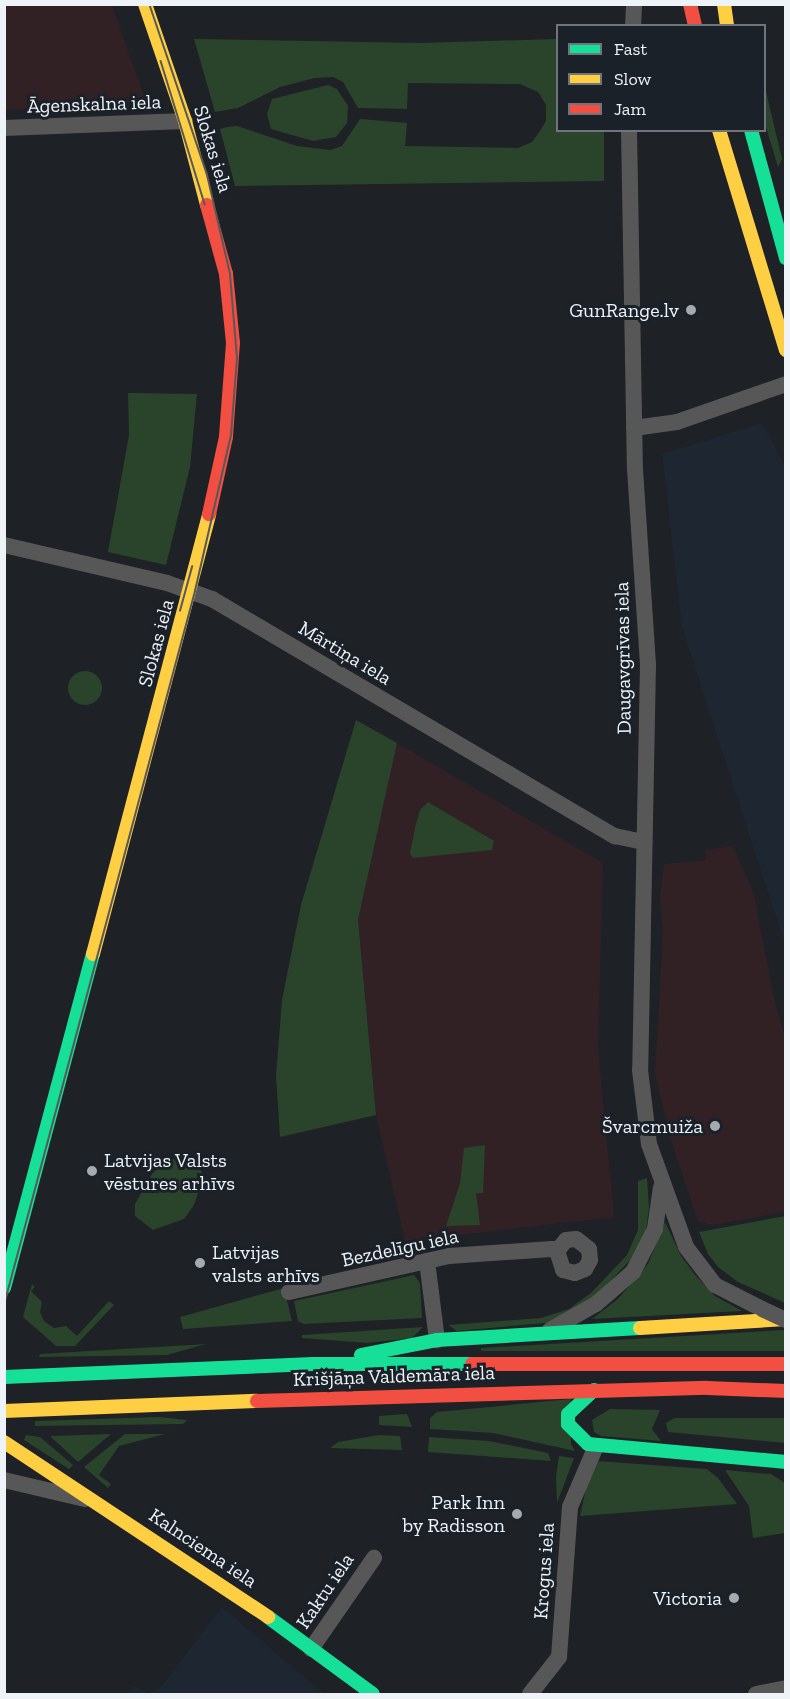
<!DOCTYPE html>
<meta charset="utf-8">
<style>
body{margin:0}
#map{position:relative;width:790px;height:1699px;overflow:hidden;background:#1e2125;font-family:"Zilla Slab",serif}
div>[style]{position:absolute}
.commercial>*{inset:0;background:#322124}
.built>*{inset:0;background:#1d2631}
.green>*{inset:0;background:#2a432b}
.round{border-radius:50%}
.street>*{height:16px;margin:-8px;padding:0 8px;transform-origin:8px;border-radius:8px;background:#585757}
.fast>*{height:14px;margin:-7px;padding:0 7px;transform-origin:7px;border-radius:7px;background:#16e098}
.slow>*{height:14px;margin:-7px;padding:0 7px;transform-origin:7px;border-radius:7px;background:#ffcf43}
.jam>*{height:14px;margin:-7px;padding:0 7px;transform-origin:7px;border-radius:7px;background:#f24e42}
.tram>*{height:1.5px;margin:-0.75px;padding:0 0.75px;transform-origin:0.75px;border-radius:0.75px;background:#58585a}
.street-bridge>*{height:16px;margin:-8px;padding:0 8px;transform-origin:8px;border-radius:8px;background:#585757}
.dots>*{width:16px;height:16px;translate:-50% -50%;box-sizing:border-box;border:3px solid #1b2128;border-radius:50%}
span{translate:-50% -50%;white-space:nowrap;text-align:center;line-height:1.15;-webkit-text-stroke:6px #1b2128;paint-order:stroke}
.street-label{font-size:20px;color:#eef3f8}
.poi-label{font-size:20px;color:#eef3f8}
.right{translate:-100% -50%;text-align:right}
.left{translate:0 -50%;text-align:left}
.frame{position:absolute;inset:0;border:6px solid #eef3f8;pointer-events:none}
.legend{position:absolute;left:556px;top:24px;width:210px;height:108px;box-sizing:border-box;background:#1b2128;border:2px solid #6f757b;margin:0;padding:8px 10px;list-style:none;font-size:18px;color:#eef3f8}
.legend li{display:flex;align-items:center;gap:12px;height:30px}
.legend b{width:30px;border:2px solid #6f757b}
</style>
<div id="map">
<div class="commercial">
<i style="clip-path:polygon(4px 5px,112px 5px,145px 99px,142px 106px,5px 110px)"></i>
<i style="clip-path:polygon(397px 743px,603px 863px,598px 1048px,614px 1217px,405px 1241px,376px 1115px,358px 920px)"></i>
<i style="clip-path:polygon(733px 846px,754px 894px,773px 994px,785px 1038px,785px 1212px,711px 1225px,698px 1221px,671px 1140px,655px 1074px,663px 932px,660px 896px,664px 864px,706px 860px,705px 850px)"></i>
</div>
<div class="built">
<i style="clip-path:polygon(762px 423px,786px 468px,785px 945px,682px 628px,662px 454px)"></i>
<i style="clip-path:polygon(222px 1607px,324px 1694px,127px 1694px,134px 1686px,148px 1693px,160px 1688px)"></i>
</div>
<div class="green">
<i style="clip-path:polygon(194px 39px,420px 43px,557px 39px,558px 130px,604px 131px,604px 181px,235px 186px,220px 129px,227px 127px,237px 126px,297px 146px,330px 150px,342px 146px,360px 119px,407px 123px,405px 146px,518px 148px,532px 142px,540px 131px,546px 121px,546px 105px,538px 92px,520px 84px,408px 83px,407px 109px,358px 108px,343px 82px,333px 77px,315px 78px,280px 87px,238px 108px,215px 112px)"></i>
<i style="clip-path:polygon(328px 85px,337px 89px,348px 106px,347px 123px,336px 137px,313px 141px,271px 129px,267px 114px,272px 99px)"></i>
<i style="clip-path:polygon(765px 87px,782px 159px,778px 167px,765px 124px)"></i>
<i style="clip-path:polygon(128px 393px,197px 394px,190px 467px,166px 565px,108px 552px,129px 435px)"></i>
<i class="round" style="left:68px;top:671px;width:34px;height:34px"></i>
<i style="clip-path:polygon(356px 720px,397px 743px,358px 920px,376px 1115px,280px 1137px,276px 1076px,282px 1000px,301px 905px)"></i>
<i style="clip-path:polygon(428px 802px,494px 841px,492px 850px,413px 858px,410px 853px,415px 828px,420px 810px)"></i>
<i style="clip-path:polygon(485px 1145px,483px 1193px,476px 1193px,480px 1225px,446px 1226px,460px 1183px,464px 1148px)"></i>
<i style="clip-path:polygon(169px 1158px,198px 1164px,203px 1175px,201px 1184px,194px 1205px,184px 1219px,153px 1230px,135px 1216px,135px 1204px,152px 1174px)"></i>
<i style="clip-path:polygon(647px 1178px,649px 1208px,646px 1232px,634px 1256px,597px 1295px,555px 1322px,457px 1331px,448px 1325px,541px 1318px,569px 1309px,591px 1293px,627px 1255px,638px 1230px,638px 1181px)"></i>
<i style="clip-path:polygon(785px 1216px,785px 1303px,738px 1282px,718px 1267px,708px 1254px,699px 1232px)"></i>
<i style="clip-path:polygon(665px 1222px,681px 1256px,696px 1276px,715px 1296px,742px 1311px,592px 1319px,618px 1299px,648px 1264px)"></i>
<i style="clip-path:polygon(414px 1275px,420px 1283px,422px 1318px,304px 1324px,298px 1321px,294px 1301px)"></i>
<i style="clip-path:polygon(32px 1284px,35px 1287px,31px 1291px,42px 1302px,40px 1312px,44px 1321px,54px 1328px,66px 1326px,77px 1336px,109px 1301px,114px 1305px,75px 1346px,56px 1346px,23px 1317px)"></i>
<i style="clip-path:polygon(284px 1288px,292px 1321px,183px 1329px,180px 1317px)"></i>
<i style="clip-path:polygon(423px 1327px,412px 1338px,368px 1343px,302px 1338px,302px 1335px)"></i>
<i style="clip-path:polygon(785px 1330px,785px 1351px,481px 1351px,481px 1348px)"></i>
<i style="clip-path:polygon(206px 1344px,167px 1355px,39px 1357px,40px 1354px)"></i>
<i style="clip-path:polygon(571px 1399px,571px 1444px,575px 1451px,493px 1433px,430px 1429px,430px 1418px,437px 1412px)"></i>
<i style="clip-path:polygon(610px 1409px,660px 1410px,652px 1429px,661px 1441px,601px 1436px,594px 1432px,592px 1420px)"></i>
<i style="clip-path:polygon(407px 1414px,412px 1427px,379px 1425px,379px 1416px)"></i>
<i style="clip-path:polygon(159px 1417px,187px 1420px,183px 1424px,35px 1426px,35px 1421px)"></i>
<i style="clip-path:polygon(675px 1418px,785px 1418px,785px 1443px,668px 1432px,666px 1423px)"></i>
<i style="clip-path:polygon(111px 1434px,78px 1462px,51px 1437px,51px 1436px)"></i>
<i style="clip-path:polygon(125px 1434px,165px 1434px,119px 1446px,99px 1475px,111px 1484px,108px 1488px,84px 1467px)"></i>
<i style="clip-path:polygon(26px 1435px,40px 1437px,73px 1465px,69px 1469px,24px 1440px)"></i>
<i style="clip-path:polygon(379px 1435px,400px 1436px,402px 1450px,330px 1448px,338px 1442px)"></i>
<i style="clip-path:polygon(429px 1437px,489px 1441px,548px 1453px,551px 1461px,428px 1452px)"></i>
<i style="clip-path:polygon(559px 1456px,574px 1458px,557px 1503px,556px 1476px)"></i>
<i style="clip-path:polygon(597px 1461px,707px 1469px,718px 1478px,737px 1504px,580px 1516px,587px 1484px)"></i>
<i style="clip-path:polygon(725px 1470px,771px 1474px,785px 1483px,785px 1533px,753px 1538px,749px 1506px)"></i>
</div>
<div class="street">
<i style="left:633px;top:26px;width:22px;rotate:-87deg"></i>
<i style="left:4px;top:128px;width:181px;rotate:-2.2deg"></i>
<i style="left:629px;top:130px;width:339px;rotate:89deg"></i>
<i style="left:635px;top:469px;width:195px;rotate:86.2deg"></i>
<i style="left:648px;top:664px;width:406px;rotate:91.1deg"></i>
<i style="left:640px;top:1070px;width:75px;rotate:83.1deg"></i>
<i style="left:649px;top:1144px;width:109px;rotate:70.2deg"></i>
<i style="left:686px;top:1247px;width:48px;rotate:52.7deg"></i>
<i style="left:715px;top:1285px;width:53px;rotate:27.1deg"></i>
<i style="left:634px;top:428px;width:43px;rotate:-7.9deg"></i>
<i style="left:677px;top:422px;width:115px;rotate:-19.2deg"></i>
<i style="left:4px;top:545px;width:167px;rotate:13.1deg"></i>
<i style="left:167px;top:583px;width:48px;rotate:19.6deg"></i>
<i style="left:212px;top:599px;width:468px;rotate:30.5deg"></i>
<i style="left:615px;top:836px;width:30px;rotate:12deg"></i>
<i style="left:427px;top:1261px;width:80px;rotate:82.8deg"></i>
<i style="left:289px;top:1292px;width:164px;rotate:-12.7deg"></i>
<i style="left:449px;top:1256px;width:103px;rotate:-3.9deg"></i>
<i style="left:552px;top:1249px;width:5px;rotate:22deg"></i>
<i style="left:557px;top:1251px;width:20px;rotate:72deg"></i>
<i style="left:563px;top:1270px;width:12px;rotate:14deg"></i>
<i style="left:575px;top:1273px;width:11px;rotate:-22deg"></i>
<i style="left:585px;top:1269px;width:10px;rotate:-61deg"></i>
<i style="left:590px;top:1260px;width:11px;rotate:-95deg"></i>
<i style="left:589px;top:1249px;width:16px;rotate:-142deg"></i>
<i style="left:576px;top:1239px;width:10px;rotate:174deg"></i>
<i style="left:566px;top:1240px;width:14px;rotate:129deg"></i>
<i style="left:550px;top:1330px;width:53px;rotate:-29.5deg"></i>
<i style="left:596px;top:1304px;width:49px;rotate:-40.9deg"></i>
<i style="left:633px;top:1272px;width:48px;rotate:-62.9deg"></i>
<i style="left:655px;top:1229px;width:42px;rotate:-81.9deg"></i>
<i style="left:4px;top:1480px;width:83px;rotate:13.2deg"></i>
<i style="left:311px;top:1649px;width:111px;rotate:-55.3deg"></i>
<i style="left:530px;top:1694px;width:47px;rotate:-51.9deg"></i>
<i style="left:559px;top:1657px;width:150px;rotate:-85.8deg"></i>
<i style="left:570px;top:1507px;width:66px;rotate:-66.9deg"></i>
<i style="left:756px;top:1694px;width:31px;rotate:-11deg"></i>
</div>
<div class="fast">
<i style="left:751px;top:130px;width:133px;rotate:74.7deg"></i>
<i style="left:4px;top:1288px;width:346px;rotate:-75.1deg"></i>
<i style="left:361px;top:1355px;width:77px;rotate:-11.2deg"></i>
<i style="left:437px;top:1340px;width:203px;rotate:-3.4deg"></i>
<i style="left:4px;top:1377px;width:309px;rotate:-2.4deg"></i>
<i style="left:313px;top:1364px;width:159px"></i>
<i style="left:594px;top:1390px;width:35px;rotate:137deg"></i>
<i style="left:568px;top:1414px;width:10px;rotate:90deg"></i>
<i style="left:568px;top:1424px;width:28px;rotate:45deg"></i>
<i style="left:588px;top:1444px;width:199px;rotate:5.2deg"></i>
<i style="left:268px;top:1617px;width:130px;rotate:36.3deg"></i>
</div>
<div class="slow">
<i style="left:145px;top:4px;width:124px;rotate:71.1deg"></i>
<i style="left:185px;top:121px;width:87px;rotate:75.3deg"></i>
<i style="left:724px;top:4px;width:22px;rotate:82deg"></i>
<i style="left:719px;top:130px;width:230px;rotate:73.1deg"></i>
<i style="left:93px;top:954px;width:455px;rotate:-75.2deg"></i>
<i style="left:640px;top:1328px;width:146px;rotate:-3.5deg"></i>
<i style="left:4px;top:1411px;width:253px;rotate:-2.3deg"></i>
<i style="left:4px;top:1442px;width:317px;rotate:33.5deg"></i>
</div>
<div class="jam">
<i style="left:690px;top:4px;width:23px;rotate:77deg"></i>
<i style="left:207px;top:205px;width:72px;rotate:74.6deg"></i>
<i style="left:226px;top:274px;width:69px;rotate:84.2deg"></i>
<i style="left:233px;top:343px;width:94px;rotate:94.3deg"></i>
<i style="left:226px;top:437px;width:79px;rotate:102.4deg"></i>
<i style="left:472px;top:1364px;width:314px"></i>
<i style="left:257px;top:1401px;width:450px;rotate:-1.7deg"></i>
<i style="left:707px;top:1388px;width:79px;rotate:2.2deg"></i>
</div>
<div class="tram">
<i style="left:161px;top:61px;width:150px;rotate:72.9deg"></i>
<i style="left:180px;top:611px;width:46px;rotate:-74.7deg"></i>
<i style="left:4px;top:1305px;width:739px;rotate:-75.02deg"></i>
<i style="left:195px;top:591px;width:160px;rotate:-77deg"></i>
<i style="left:231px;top:435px;width:77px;rotate:-85.5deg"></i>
<i style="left:237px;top:358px;width:84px;rotate:-94.8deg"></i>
<i style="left:230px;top:274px;width:102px;rotate:-103.1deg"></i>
<i style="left:207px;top:175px;width:181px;rotate:-108.7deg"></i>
</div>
<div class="street-bridge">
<i style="left:762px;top:1309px;width:26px;rotate:25deg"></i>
</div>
<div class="dots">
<i style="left:691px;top:310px;background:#a5aaae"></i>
<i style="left:715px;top:1126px;background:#a5aaae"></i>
<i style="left:92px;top:1171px;background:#a5aaae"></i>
<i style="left:200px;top:1263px;background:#a5aaae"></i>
<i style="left:517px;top:1514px;background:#a5aaae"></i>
<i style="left:734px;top:1598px;background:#a5aaae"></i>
</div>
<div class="street-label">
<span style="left:94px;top:104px;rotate:-2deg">Āgenskalna iela</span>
<span style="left:213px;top:149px;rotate:73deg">Slokas iela</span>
<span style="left:156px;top:643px;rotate:-75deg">Slokas iela</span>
<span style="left:345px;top:653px;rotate:31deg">Mārtiņa iela</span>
<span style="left:623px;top:658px;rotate:-91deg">Daugavgrīvas iela</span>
<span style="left:400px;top:1248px;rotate:-12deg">Bezdelīgu iela</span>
<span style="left:394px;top:1376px;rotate:-2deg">Krišjāņa Valdemāra iela</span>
<span style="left:203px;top:1548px;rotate:34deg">Kalnciema iela</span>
<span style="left:544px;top:1571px;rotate:-86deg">Krogus iela</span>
<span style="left:325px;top:1591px;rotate:-56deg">Kaktu iela</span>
</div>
<div class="poi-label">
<span class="right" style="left:679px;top:310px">GunRange.lv</span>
<span class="right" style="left:703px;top:1126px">Švarcmuiža</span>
<span class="left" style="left:104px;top:1172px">Latvijas Valsts<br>vēstures arhīvs</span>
<span class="left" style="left:212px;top:1264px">Latvijas<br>valsts arhīvs</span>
<span class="right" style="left:505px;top:1514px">Park Inn<br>by Radisson</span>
<span class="right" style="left:722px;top:1598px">Victoria</span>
</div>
<div class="frame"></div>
<ul class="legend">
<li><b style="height:8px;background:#16e098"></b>Fast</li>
<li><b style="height:8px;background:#ffcf43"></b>Slow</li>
<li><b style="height:8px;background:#f24e42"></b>Jam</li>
</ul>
</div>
